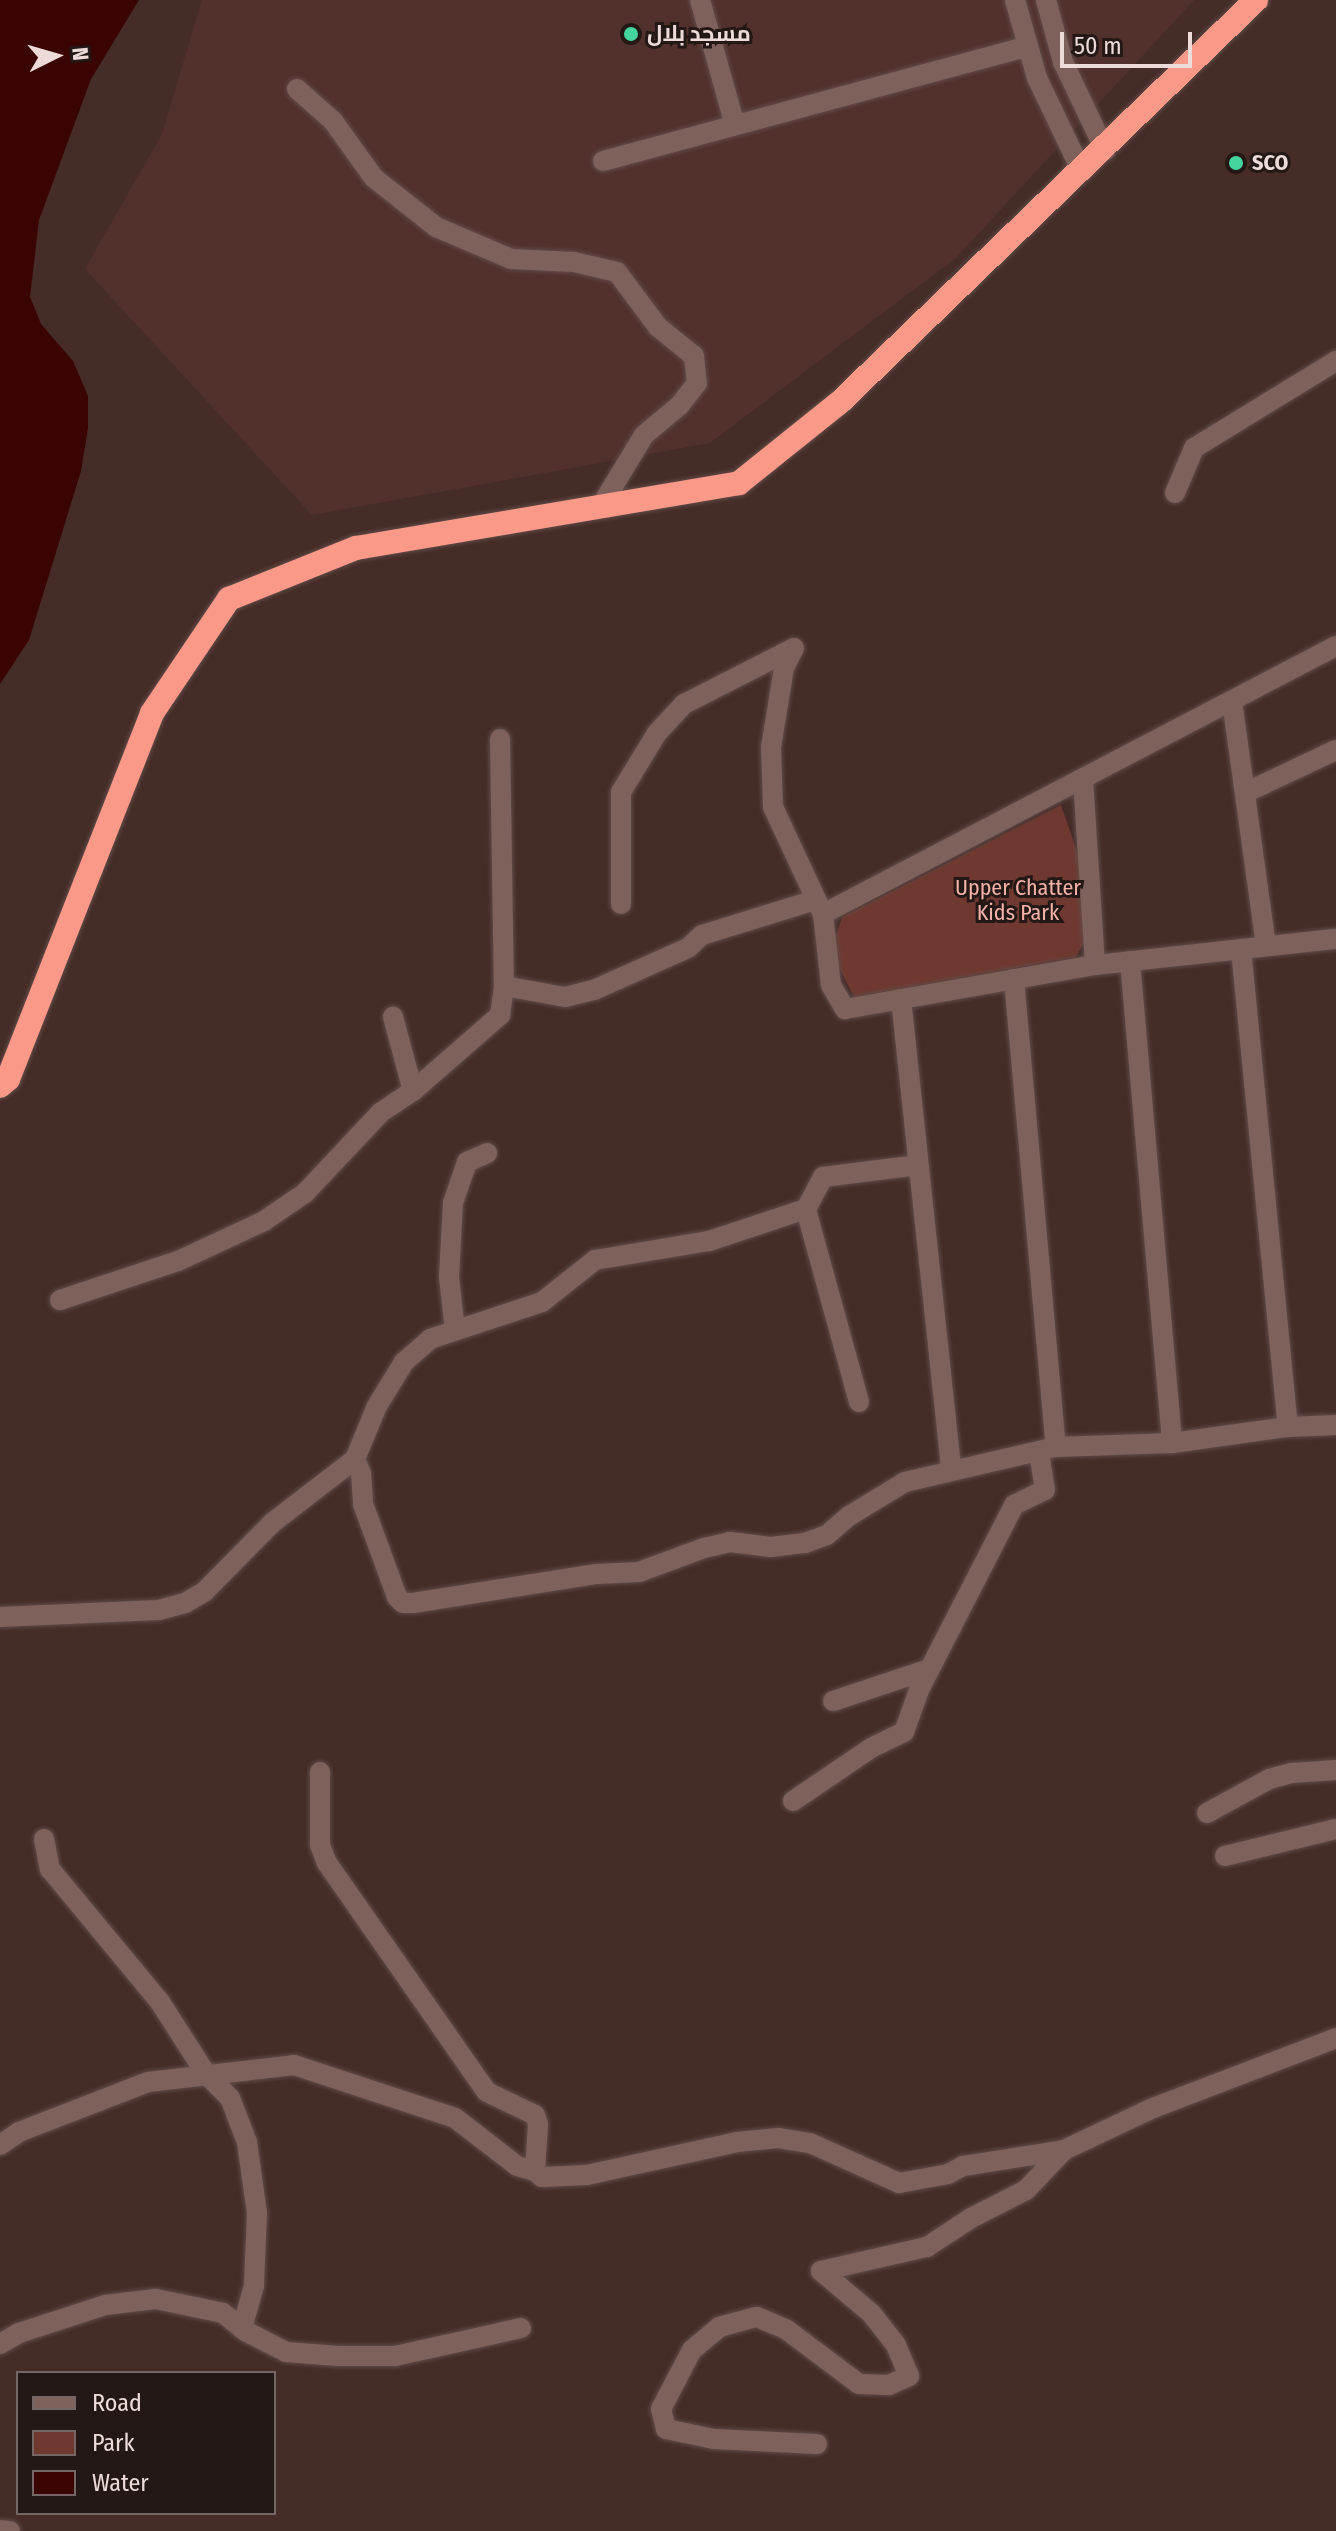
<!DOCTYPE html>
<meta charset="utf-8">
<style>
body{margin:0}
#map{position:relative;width:1336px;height:2531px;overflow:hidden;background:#452c27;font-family:"Fira Sans Condensed",Cairo,sans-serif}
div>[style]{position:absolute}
.built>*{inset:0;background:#52312c}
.green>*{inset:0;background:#6f3931}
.water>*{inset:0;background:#390402}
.roads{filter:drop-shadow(0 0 2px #614b48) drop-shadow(0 0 2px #614b48)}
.minor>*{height:20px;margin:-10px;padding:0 10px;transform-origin:10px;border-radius:10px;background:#7f615c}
.highway>*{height:24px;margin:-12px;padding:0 12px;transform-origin:12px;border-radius:12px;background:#fb9989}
.dots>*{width:22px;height:22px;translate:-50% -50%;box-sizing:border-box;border:4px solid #231816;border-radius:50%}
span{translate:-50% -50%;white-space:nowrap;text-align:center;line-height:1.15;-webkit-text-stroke:6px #231816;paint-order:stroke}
.poi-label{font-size:22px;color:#ecdbd8;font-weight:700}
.left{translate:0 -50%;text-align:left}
.park-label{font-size:22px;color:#f5b2a7}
.legend{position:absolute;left:16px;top:2371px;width:260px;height:144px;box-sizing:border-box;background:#231816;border:2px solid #736664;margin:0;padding:10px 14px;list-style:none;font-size:24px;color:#ecdbd8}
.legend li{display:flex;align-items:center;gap:16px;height:40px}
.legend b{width:40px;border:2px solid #736664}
.north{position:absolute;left:16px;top:16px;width:80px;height:80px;-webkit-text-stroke:6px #231816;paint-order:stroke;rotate:85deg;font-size:22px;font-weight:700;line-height:32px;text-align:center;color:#ecdbd8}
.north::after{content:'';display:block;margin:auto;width:28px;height:36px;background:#ecdbd8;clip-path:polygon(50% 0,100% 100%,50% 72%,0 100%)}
.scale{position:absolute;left:1060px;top:32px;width:132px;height:36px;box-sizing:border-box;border:4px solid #ecdbd8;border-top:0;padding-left:10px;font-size:24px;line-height:28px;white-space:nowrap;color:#ecdbd8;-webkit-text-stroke:6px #231816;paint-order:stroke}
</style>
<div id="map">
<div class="built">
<i style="clip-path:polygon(202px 0,1194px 0,956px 258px,710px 443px,312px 515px,85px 269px,162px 134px)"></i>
</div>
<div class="green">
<i style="clip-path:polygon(1061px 805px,1086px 878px,1084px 942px,1076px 957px,854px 997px,837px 963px,836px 936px,842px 917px)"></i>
</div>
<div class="water">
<i style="clip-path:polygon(0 0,139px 0,91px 79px,39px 220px,30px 297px,41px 324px,73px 361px,88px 396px,88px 428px,81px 471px,29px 640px,0 684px)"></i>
</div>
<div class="roads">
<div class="minor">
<i style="left:700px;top:0;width:130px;rotate:74.4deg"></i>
<i style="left:1015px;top:0;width:81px;rotate:74.2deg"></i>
<i style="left:1037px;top:78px;width:104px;rotate:64.4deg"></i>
<i style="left:1046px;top:0;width:64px;rotate:74.7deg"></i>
<i style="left:1063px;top:62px;width:98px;rotate:64.5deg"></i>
<i style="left:297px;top:89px;width:48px;rotate:41.6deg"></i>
<i style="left:333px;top:121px;width:70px;rotate:54.3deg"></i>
<i style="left:374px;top:178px;width:79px;rotate:38.3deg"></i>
<i style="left:436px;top:227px;width:82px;rotate:23.1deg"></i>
<i style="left:511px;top:259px;width:63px;rotate:2.7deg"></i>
<i style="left:574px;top:262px;width:44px;rotate:13.1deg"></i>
<i style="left:617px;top:272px;width:69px;rotate:53.3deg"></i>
<i style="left:658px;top:327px;width:46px;rotate:38.9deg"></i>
<i style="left:694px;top:356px;width:27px;rotate:84deg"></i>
<i style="left:697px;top:383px;width:28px;rotate:128deg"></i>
<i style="left:680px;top:405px;width:47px;rotate:140.2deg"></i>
<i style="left:644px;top:435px;width:83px;rotate:121.2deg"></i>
<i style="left:603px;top:161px;width:440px;rotate:-15.1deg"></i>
<i style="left:1175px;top:493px;width:49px;rotate:-67.1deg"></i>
<i style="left:1194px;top:448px;width:167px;rotate:-31.5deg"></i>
<i style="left:794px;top:648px;width:22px;rotate:117deg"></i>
<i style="left:784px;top:668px;width:80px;rotate:99.3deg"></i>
<i style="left:771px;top:747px;width:60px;rotate:88.1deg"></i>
<i style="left:773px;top:807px;width:118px;rotate:65deg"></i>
<i style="left:823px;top:914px;width:579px;rotate:-27.58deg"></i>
<i style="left:1232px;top:701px;width:247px;rotate:82.1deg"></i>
<i style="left:500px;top:739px;width:247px;rotate:89.1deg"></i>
<i style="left:504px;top:986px;width:62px;rotate:10.2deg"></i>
<i style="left:565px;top:997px;width:30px;rotate:-14deg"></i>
<i style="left:594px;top:990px;width:103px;rotate:-24.1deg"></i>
<i style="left:688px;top:948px;width:19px;rotate:-43deg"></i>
<i style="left:702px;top:935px;width:118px;rotate:-17.2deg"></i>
<i style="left:1083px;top:779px;width:186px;rotate:86.3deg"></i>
<i style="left:1247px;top:792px;width:98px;rotate:-25.3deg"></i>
<i style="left:621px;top:904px;width:112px;rotate:-90deg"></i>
<i style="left:621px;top:792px;width:69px;rotate:-58.6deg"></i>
<i style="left:657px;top:733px;width:40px;rotate:-47deg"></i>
<i style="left:684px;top:704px;width:123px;rotate:-27deg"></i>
<i style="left:823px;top:914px;width:71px;rotate:83.6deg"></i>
<i style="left:831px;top:985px;width:28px;rotate:60deg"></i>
<i style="left:845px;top:1009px;width:254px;rotate:-10deg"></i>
<i style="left:1095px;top:965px;width:242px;rotate:-6.2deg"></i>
<i style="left:1241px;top:949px;width:480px;rotate:84.4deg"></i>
<i style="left:1130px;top:961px;width:484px;rotate:85deg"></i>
<i style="left:1014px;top:979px;width:470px;rotate:84.9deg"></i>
<i style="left:901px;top:999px;width:474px;rotate:83.9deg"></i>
<i style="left:413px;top:1091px;width:116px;rotate:-41.1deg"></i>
<i style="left:500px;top:1015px;width:29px;rotate:-82deg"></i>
<i style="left:60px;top:1300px;width:124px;rotate:-18.3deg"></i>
<i style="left:178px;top:1261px;width:95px;rotate:-24.9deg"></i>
<i style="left:264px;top:1221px;width:50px;rotate:-34.3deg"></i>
<i style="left:305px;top:1193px;width:110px;rotate:-46.8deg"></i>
<i style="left:380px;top:1113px;width:40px;rotate:-34deg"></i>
<i style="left:413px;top:1091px;width:77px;rotate:-105.1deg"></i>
<i style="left:455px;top:1330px;width:53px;rotate:-96.5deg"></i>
<i style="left:449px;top:1277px;width:74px;rotate:-86.9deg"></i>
<i style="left:453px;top:1203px;width:43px;rotate:-71.1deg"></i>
<i style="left:467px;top:1162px;width:22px;rotate:-24deg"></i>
<i style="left:859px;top:1402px;width:200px;rotate:-105.4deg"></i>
<i style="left:806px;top:1209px;width:36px;rotate:-62deg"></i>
<i style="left:823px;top:1177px;width:96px;rotate:-7.2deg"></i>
<i style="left:355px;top:1459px;width:15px;rotate:67deg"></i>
<i style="left:361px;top:1473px;width:31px;rotate:86deg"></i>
<i style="left:363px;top:1504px;width:99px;rotate:69.9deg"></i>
<i style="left:397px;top:1597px;width:8px;rotate:45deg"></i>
<i style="left:403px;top:1603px;width:10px"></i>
<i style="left:413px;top:1603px;width:186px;rotate:-9deg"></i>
<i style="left:597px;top:1574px;width:42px;rotate:-2.7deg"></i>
<i style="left:639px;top:1572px;width:69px;rotate:-20.3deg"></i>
<i style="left:704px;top:1548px;width:27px;rotate:-13deg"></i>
<i style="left:730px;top:1542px;width:41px;rotate:7deg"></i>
<i style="left:771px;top:1547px;width:34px;rotate:-7deg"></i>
<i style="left:805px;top:1543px;width:23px;rotate:-20deg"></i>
<i style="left:827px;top:1535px;width:29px;rotate:-41deg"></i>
<i style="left:849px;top:1516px;width:66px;rotate:-31.3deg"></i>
<i style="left:905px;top:1482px;width:155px;rotate:-13.1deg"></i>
<i style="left:1056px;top:1447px;width:116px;rotate:-2deg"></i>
<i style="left:1172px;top:1443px;width:117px;rotate:-7.9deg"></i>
<i style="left:1288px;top:1427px;width:48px;rotate:-2.4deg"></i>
<i style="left:0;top:1617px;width:159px;rotate:-2.5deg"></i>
<i style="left:159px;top:1610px;width:27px;rotate:-15deg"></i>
<i style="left:185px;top:1603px;width:22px;rotate:-30deg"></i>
<i style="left:204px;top:1592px;width:97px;rotate:-45.4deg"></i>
<i style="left:272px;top:1523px;width:105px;rotate:-37.6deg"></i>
<i style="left:355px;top:1459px;width:57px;rotate:-67.5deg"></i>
<i style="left:377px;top:1406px;width:52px;rotate:-58.5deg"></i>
<i style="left:404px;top:1362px;width:35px;rotate:-41deg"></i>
<i style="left:430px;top:1339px;width:118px;rotate:-18.3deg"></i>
<i style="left:542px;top:1302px;width:68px;rotate:-38.4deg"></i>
<i style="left:595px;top:1260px;width:116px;rotate:-9.5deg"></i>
<i style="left:709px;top:1241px;width:102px;rotate:-18.3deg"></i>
<i style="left:833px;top:1701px;width:101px;rotate:-18.4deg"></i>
<i style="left:320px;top:1772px;width:73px;rotate:90deg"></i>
<i style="left:320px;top:1845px;width:19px;rotate:69deg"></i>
<i style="left:327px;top:1863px;width:279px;rotate:55.1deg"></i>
<i style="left:487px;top:2092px;width:53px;rotate:25.6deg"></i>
<i style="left:535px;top:2115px;width:9px;rotate:72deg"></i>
<i style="left:538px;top:2124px;width:47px;rotate:93.7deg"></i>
<i style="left:535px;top:2171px;width:9px;rotate:41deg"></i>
<i style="left:542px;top:2177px;width:45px;rotate:-2.5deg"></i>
<i style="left:587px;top:2175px;width:154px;rotate:-12.4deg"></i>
<i style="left:737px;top:2142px;width:41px;rotate:-5.6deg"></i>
<i style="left:778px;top:2138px;width:32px;rotate:9deg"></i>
<i style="left:810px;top:2143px;width:98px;rotate:24.2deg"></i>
<i style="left:899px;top:2183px;width:50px;rotate:-10.4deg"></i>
<i style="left:948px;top:2174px;width:17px;rotate:-28deg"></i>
<i style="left:963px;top:2166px;width:102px;rotate:-9deg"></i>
<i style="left:793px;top:1801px;width:94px;rotate:-34.2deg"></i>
<i style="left:871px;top:1748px;width:37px;rotate:-26deg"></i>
<i style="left:904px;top:1732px;width:45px;rotate:-70.3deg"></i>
<i style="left:919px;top:1690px;width:208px;rotate:-62.8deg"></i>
<i style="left:1014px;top:1505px;width:34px;rotate:-26deg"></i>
<i style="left:1045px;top:1490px;width:39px;rotate:-99deg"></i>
<i style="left:1207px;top:1813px;width:71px;rotate:-28.7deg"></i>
<i style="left:1269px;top:1779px;width:23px;rotate:-15deg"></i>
<i style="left:1291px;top:1773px;width:45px;rotate:-3.8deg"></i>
<i style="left:44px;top:1839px;width:31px;rotate:79deg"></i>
<i style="left:50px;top:1869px;width:173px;rotate:50.4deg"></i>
<i style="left:160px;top:2002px;width:85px;rotate:57.4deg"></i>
<i style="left:206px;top:2074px;width:34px;rotate:45deg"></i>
<i style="left:230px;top:2098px;width:47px;rotate:68.9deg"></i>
<i style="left:247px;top:2142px;width:72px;rotate:82deg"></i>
<i style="left:257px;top:2213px;width:73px;rotate:92.4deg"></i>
<i style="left:254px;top:2286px;width:44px;rotate:105.9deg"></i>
<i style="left:1225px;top:1856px;width:114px;rotate:-13.7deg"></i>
<i style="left:0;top:2145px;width:23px;rotate:-34deg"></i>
<i style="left:19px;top:2132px;width:138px;rotate:-21.2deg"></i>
<i style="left:148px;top:2082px;width:147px;rotate:-6.6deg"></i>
<i style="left:294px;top:2065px;width:169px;rotate:18.2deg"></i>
<i style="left:455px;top:2118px;width:78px;rotate:37.7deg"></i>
<i style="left:517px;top:2166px;width:19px;rotate:16deg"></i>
<i style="left:0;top:2344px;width:22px;rotate:-30deg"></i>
<i style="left:19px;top:2333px;width:90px;rotate:-18deg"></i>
<i style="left:105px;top:2305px;width:51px;rotate:-6.7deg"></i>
<i style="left:156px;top:2299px;width:68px;rotate:11.8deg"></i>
<i style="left:223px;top:2313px;width:28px;rotate:39deg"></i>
<i style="left:245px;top:2331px;width:46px;rotate:27.1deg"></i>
<i style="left:286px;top:2352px;width:52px;rotate:4.4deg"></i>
<i style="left:338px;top:2356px;width:57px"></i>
<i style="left:395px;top:2356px;width:129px;rotate:-12.5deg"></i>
<i style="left:817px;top:2444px;width:103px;rotate:-177.2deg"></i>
<i style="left:714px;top:2439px;width:49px;rotate:-168.2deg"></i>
<i style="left:666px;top:2429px;width:21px;rotate:-104deg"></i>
<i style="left:661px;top:2409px;width:67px;rotate:-62.3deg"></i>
<i style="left:692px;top:2350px;width:35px;rotate:-40deg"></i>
<i style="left:719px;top:2327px;width:39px;rotate:-15deg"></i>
<i style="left:757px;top:2317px;width:33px;rotate:23deg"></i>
<i style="left:787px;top:2330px;width:90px;rotate:36.9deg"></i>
<i style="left:859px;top:2384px;width:30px;rotate:2deg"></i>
<i style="left:889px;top:2385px;width:22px;rotate:-24deg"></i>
<i style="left:909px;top:2376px;width:34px;rotate:-113deg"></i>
<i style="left:896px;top:2345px;width:39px;rotate:-128deg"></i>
<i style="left:872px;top:2314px;width:67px;rotate:-139.9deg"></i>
<i style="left:821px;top:2271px;width:109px;rotate:-12.8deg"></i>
<i style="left:927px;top:2247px;width:53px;rotate:-33.4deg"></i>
<i style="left:971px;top:2218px;width:62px;rotate:-27deg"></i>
<i style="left:1026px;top:2190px;width:55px;rotate:-46.5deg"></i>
<i style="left:1064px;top:2150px;width:98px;rotate:-25.3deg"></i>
<i style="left:1153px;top:2108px;width:196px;rotate:-20.9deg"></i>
<i style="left:0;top:2530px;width:10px;rotate:6deg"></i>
</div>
<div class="highway">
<i style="left:0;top:1086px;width:11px;rotate:-41deg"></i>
<i style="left:8px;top:1079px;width:393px;rotate:-68.5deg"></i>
<i style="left:152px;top:713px;width:138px;rotate:-56deg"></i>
<i style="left:229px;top:599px;width:137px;rotate:-21.9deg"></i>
<i style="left:356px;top:548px;width:388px;rotate:-9.6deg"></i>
<i style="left:739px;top:483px;width:128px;rotate:-38.7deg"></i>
<i style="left:839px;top:403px;width:580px;rotate:-44.02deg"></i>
</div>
</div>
<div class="dots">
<i style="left:631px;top:34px;background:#45d49e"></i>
<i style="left:1236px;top:163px;background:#45d49e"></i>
</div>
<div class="poi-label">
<span class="left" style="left:647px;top:34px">مسجد بلال</span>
<span class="left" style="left:1252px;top:163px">SCO</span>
</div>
<div class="park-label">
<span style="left:1018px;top:900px">Upper Chatter<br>Kids Park</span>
</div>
<ul class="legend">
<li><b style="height:10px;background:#7f615c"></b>Road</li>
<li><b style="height:22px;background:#6f3931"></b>Park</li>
<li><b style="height:22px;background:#390402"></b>Water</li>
</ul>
<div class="north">N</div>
<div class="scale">50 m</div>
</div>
